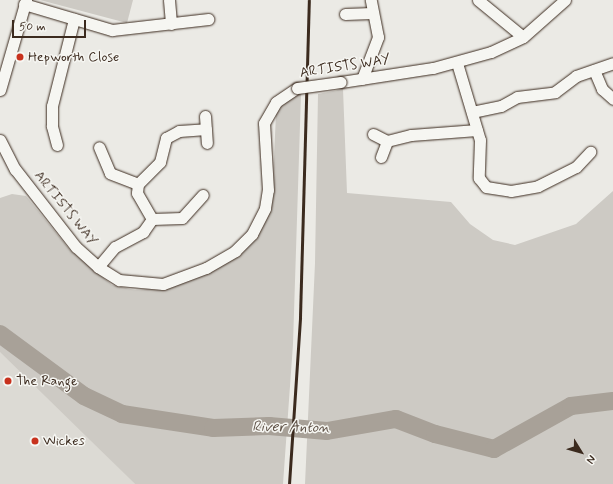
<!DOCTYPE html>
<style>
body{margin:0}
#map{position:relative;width:613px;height:484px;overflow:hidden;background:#ebeae5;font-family:Mynerve,sans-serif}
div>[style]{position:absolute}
.built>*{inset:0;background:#dcdad4}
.green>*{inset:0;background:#cdcac4}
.river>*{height:18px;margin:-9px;padding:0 9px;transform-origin:9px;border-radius:9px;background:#a8a198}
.roads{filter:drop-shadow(0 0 1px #3b2a1e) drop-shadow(0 0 1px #3b2a1e)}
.street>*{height:11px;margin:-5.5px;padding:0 5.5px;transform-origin:5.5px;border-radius:5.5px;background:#f6f6f2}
.rail>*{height:3px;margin:-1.5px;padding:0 1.5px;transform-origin:1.5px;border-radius:1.5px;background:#3b2a1e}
.bridges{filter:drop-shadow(0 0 1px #3b2a1e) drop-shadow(0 0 1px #3b2a1e)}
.street-bridge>*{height:11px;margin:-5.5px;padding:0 5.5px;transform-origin:5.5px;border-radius:5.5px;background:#f6f6f2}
.dots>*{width:11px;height:11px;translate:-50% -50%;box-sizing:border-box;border:2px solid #f6f6f2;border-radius:50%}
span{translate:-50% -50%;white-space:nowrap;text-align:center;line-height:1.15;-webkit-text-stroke:3px #f6f6f2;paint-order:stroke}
.poi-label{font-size:14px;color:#3b2a1e}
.left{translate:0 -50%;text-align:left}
.street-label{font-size:14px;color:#3b2a1e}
.water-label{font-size:15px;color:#615449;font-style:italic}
.north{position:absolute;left:561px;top:432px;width:40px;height:40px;-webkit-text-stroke:3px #f6f6f2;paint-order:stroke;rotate:127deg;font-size:11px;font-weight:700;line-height:16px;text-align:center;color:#3b2a1e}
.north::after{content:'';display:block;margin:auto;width:14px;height:18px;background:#3b2a1e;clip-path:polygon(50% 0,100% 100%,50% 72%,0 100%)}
.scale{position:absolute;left:12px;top:20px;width:74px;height:18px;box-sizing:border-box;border:2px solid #3b2a1e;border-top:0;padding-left:5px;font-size:12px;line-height:14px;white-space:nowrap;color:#3b2a1e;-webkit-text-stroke:3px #f6f6f2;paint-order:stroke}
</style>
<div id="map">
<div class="built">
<i style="clip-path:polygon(0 352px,5px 354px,135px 484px,0 484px)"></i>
</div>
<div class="green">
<i style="clip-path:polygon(40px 0,133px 0,127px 23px)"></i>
<i style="clip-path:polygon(343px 89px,347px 193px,451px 202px,470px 224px,493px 240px,515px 245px,576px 224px,613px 191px,613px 484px,305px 484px,315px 263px,318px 94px)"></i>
<i style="clip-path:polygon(301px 94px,293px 344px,283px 484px,135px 484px,0 352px,0 198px,12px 194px,26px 196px,70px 250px,112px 285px,135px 290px,173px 287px,238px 256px,259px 234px,272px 200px,276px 114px,286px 100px)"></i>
</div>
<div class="river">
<i style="left:0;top:334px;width:104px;rotate:36.4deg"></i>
<i style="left:84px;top:396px;width:42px;rotate:25.3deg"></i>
<i style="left:122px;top:414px;width:92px;rotate:8.7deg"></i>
<i style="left:213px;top:428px;width:56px;rotate:-2deg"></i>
<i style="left:269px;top:426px;width:58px;rotate:4.9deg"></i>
<i style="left:327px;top:431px;width:70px;rotate:-9.9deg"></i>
<i style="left:396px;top:419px;width:42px;rotate:21deg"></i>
<i style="left:435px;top:434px;width:61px;rotate:14.3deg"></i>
<i style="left:494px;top:449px;width:88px;rotate:-29.2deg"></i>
<i style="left:571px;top:406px;width:42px;rotate:-6.8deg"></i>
</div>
<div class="roads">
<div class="street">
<i style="left:169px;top:0;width:24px;rotate:85deg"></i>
<i style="left:478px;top:0;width:58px;rotate:39.4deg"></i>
<i style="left:24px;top:4px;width:92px;rotate:16.5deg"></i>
<i style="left:112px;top:30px;width:97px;rotate:-6.5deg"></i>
<i style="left:345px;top:14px;width:27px;rotate:-2deg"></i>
<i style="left:457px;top:63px;width:80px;rotate:73.4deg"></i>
<i style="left:480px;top:140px;width:38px;rotate:92deg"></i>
<i style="left:479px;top:178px;width:11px;rotate:52deg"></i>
<i style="left:486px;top:187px;width:25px;rotate:9deg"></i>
<i style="left:511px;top:191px;width:27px;rotate:-10deg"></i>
<i style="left:538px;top:186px;width:42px;rotate:-26.6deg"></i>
<i style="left:576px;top:167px;width:21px;rotate:-47deg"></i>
<i style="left:594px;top:70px;width:21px;rotate:67deg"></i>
<i style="left:602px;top:89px;width:15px;rotate:42deg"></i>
<i style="left:362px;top:79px;width:45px;rotate:-69.1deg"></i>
<i style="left:378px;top:37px;width:38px;rotate:-101deg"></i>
<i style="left:341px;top:82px;width:93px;rotate:-8.7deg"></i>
<i style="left:433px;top:68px;width:60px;rotate:-15.4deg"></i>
<i style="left:491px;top:52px;width:35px;rotate:-25deg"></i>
<i style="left:523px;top:37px;width:56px;rotate:-41.4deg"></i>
<i style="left:0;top:90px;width:94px;rotate:-73.9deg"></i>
<i style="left:472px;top:112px;width:30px;rotate:-12deg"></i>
<i style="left:501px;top:106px;width:18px;rotate:-29deg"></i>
<i style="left:517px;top:97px;width:38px;rotate:-7deg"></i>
<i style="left:555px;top:92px;width:26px;rotate:-37deg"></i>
<i style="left:576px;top:76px;width:39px;rotate:-19deg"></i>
<i style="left:205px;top:116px;width:27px;rotate:86deg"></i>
<i style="left:373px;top:134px;width:16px;rotate:27deg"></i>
<i style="left:387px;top:141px;width:25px;rotate:-14deg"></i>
<i style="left:411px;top:135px;width:66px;rotate:-4.3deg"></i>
<i style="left:0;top:140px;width:33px;rotate:63deg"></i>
<i style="left:15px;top:169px;width:99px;rotate:52deg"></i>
<i style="left:76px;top:247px;width:30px;rotate:42deg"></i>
<i style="left:98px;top:267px;width:25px;rotate:32deg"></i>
<i style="left:119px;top:280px;width:44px;rotate:5.2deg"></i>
<i style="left:163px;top:284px;width:46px;rotate:-20.4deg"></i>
<i style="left:206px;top:268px;width:34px;rotate:-30deg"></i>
<i style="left:235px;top:251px;width:24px;rotate:-45deg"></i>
<i style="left:252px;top:234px;width:29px;rotate:-63deg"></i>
<i style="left:265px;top:208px;width:18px;rotate:-81deg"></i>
<i style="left:268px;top:190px;width:67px;rotate:-93.4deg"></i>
<i style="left:264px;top:123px;width:24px;rotate:-60deg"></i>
<i style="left:276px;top:102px;width:25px;rotate:-34deg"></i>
<i style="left:57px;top:145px;width:20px;rotate:-105deg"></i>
<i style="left:52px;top:126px;width:20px;rotate:-90deg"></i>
<i style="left:52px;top:106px;width:90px;rotate:-75.8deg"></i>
<i style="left:381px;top:157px;width:17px;rotate:-69deg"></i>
<i style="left:138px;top:184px;width:31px;rotate:-45deg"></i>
<i style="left:160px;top:162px;width:25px;rotate:-76deg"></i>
<i style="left:166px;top:138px;width:15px;rotate:-28deg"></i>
<i style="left:179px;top:131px;width:27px;rotate:-4deg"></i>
<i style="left:152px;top:219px;width:30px;rotate:-2deg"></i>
<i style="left:182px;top:218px;width:31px;rotate:-48deg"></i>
<i style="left:98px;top:267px;width:26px;rotate:-50deg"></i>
<i style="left:115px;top:247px;width:32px;rotate:-28deg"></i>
<i style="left:143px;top:232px;width:16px;rotate:-55deg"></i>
<i style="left:152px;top:219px;width:30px;rotate:-120deg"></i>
<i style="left:137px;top:193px;width:9px;rotate:-84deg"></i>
<i style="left:138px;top:184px;width:30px;rotate:-159deg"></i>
<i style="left:110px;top:173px;width:28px;rotate:-113deg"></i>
</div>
</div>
<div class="rail">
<i style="left:289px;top:484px;width:167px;rotate:-86.2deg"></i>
<i style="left:300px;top:317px;width:317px;rotate:-88.4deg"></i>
</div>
<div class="bridges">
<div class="street-bridge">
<i style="left:297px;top:88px;width:44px;rotate:-7.8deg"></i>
</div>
</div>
<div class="dots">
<i style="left:20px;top:57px;background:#c8321e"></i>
<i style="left:8px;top:381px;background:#c8321e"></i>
<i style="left:35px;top:441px;background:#c8321e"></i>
</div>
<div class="poi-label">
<span class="left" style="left:28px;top:57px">Hepworth Close</span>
<span class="left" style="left:16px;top:381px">The Range</span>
<span class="left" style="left:43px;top:441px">Wickes</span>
</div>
<div class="street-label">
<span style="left:345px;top:66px;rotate:-9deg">ARTISTS WAY</span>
<span style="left:66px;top:208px;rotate:51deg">ARTISTS WAY</span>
</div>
<div class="water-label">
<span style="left:291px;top:428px;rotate:1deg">River Anton</span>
</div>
<div class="north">N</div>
<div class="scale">50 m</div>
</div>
